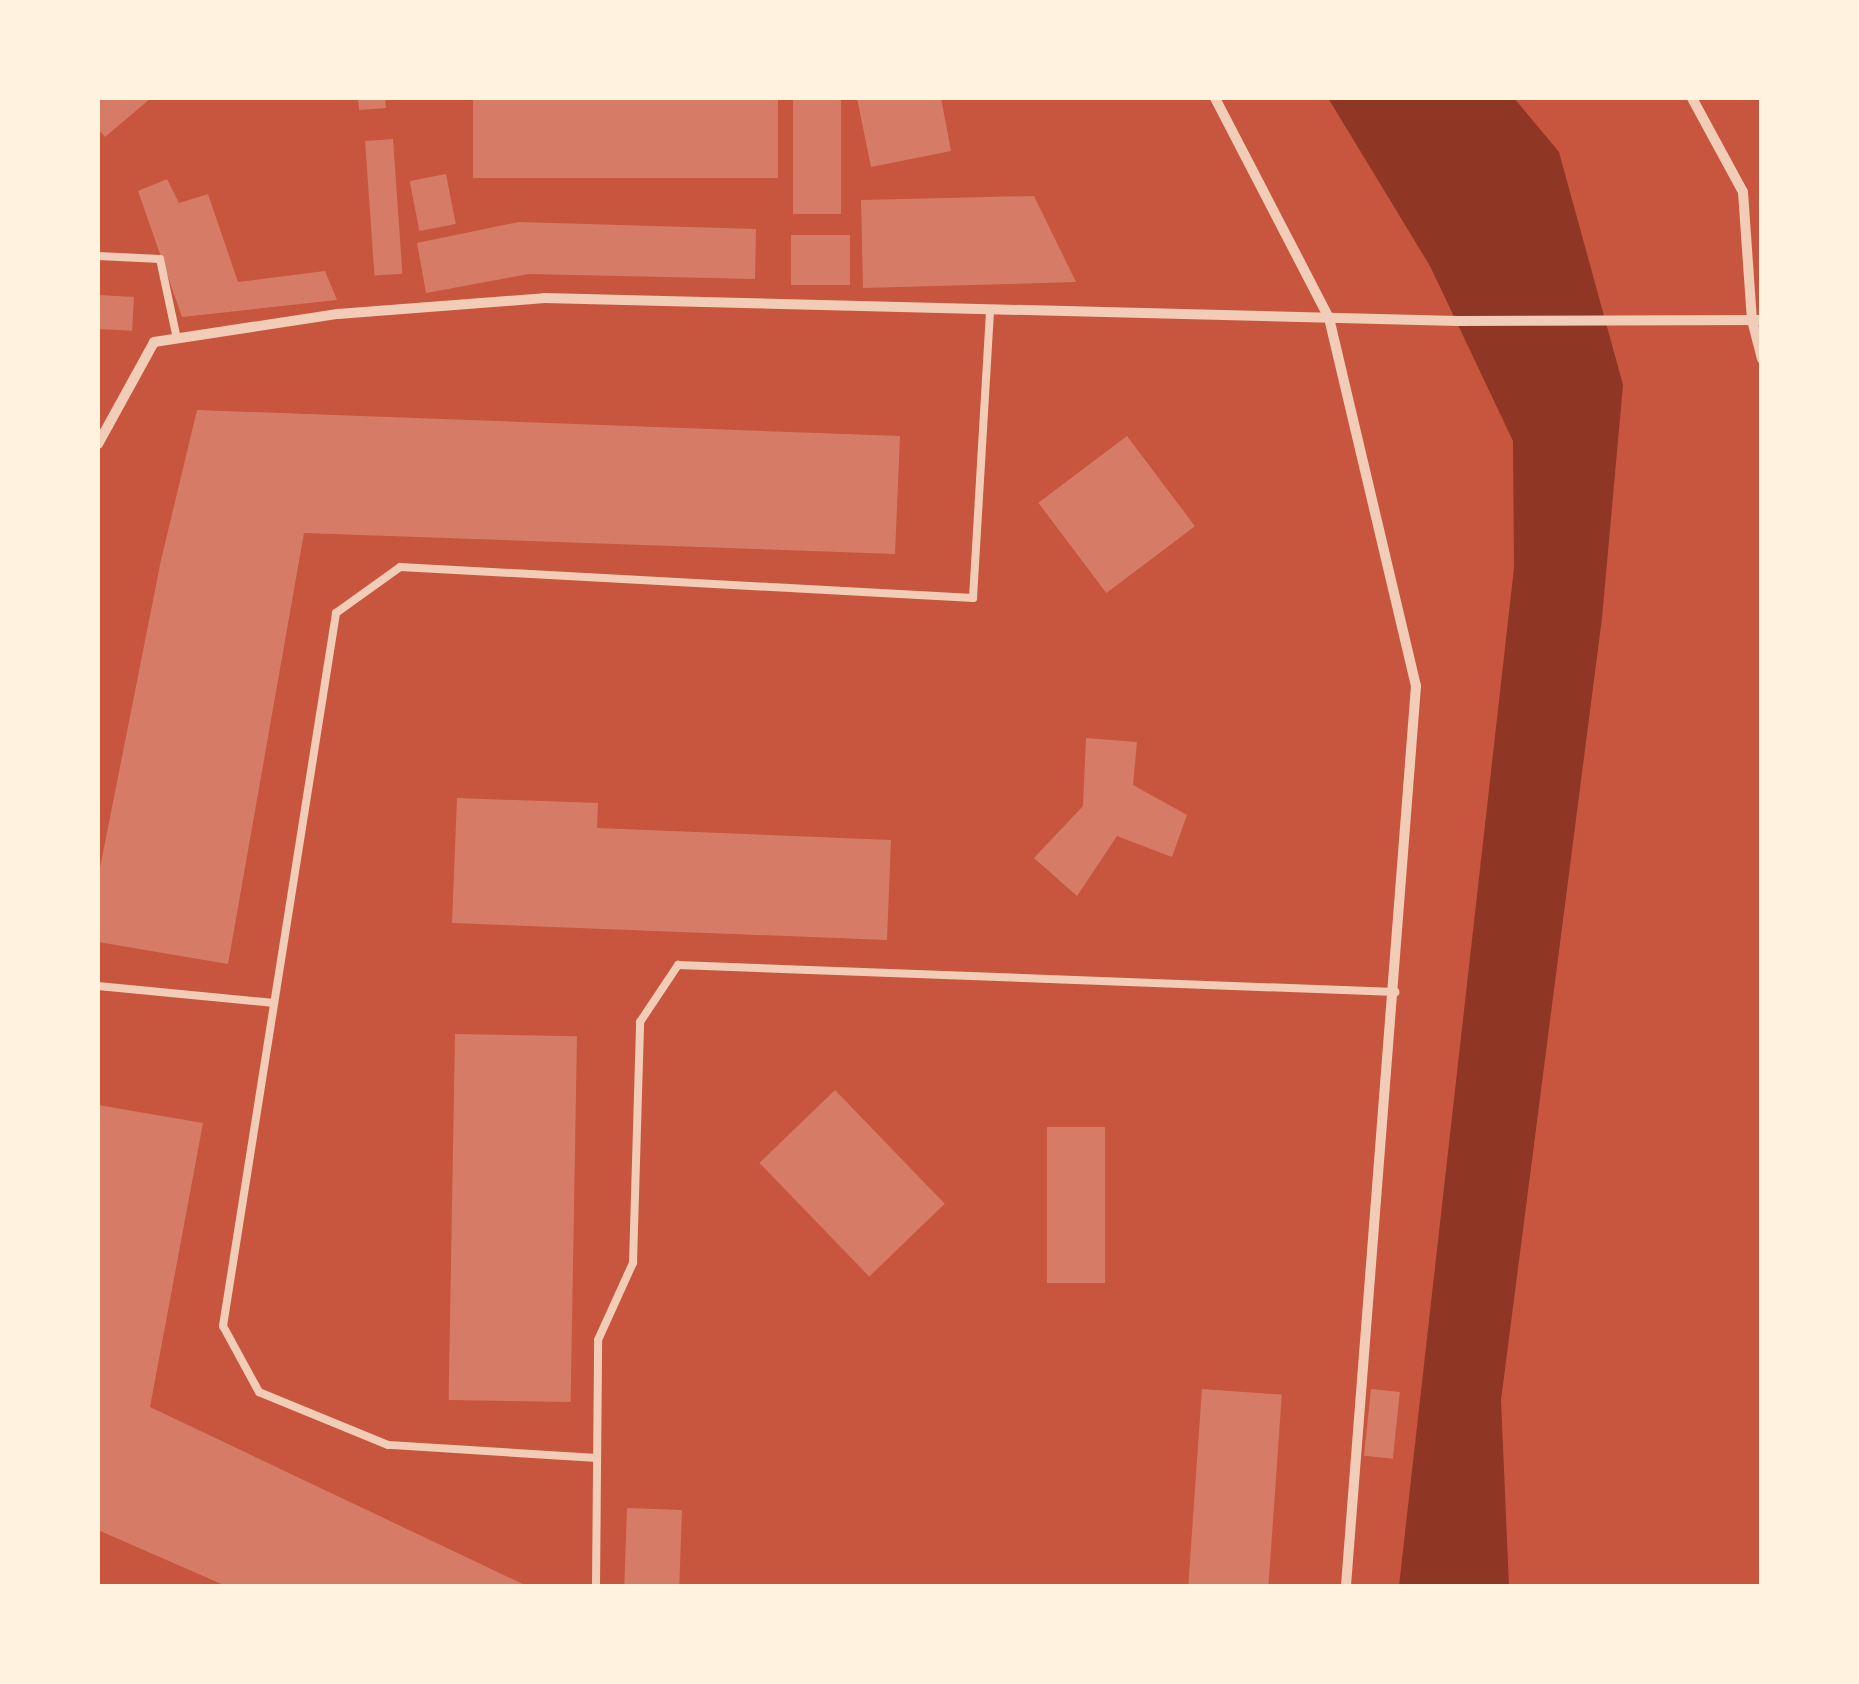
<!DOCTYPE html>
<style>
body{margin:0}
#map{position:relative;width:1859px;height:1684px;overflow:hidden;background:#c8553d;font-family:Inter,sans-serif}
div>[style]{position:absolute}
.water>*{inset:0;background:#8f3625}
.building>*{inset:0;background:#d67c66;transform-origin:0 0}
.service>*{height:8px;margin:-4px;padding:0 4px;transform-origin:4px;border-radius:4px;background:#f1ccb7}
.minor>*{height:10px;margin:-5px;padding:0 5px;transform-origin:5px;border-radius:5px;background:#f1ccb7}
span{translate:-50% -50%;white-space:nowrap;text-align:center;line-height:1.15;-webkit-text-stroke:9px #fff3e0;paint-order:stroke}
.frame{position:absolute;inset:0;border:100px solid #fff3e0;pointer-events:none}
</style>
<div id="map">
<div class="water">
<i style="clip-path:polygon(1328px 98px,1514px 98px,1559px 152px,1623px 385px,1602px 618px,1501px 1400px,1509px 1586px,1399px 1586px,1514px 568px,1513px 441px,1430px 266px)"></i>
</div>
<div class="building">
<i style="clip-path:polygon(98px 98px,151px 98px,105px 137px,98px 129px)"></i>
<i style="clip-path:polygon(358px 98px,385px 98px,386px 108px,359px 110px)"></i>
<i style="left:473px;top:98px;width:305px;height:80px"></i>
<i style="left:793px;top:98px;width:48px;height:116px"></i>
<i style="clip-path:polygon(857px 98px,941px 98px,951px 151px,871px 167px)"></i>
<i style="left:393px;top:139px;width:135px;height:28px;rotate:86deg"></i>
<i style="left:446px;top:174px;width:51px;height:37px;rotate:79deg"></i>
<i style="clip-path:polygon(167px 179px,179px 203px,208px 194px,238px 282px,325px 271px,337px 300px,182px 317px,138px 191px)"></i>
<i style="clip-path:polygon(1034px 196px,1076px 282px,863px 288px,861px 200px)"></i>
<i style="clip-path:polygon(519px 222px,756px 229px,755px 279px,529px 274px,426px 293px,417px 243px)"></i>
<i style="left:791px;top:235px;width:59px;height:50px"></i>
<i style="left:98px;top:295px;width:36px;height:34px;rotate:3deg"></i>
<i style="clip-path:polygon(197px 410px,900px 436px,895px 554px,304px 533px,228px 964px,98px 942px,98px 878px,161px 560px)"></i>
<i style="left:1127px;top:436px;width:113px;height:111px;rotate:53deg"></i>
<i style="clip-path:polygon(1086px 738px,1137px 742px,1133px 785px,1187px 815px,1172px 857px,1117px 836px,1077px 896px,1034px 858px,1083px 806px)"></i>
<i style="clip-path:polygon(457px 798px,598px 803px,597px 828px,891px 840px,887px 940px,452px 923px)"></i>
<i style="left:455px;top:1034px;width:122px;height:366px;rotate:1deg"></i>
<i style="left:835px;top:1090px;width:158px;height:105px;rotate:46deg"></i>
<i style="clip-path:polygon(98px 1105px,203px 1123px,150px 1407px,527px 1586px,226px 1586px,98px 1530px)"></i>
<i style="left:1047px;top:1127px;width:58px;height:156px"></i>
<i style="left:1202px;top:1389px;width:80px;height:197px;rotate:4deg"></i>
<i style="left:1371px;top:1389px;width:29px;height:67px;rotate:6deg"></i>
<i style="left:627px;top:1508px;width:55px;height:78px;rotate:2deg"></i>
</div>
<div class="service">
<i style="left:98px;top:256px;width:62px;rotate:2.8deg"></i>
<i style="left:160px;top:259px;width:82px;rotate:78deg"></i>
<i style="left:98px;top:986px;width:177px;rotate:5.5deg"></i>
<i style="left:597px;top:1458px;width:209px;rotate:-176.4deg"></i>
<i style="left:388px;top:1445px;width:139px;rotate:-157.7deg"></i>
<i style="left:259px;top:1392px;width:75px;rotate:-118.6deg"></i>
<i style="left:223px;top:1326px;width:722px;rotate:-80.99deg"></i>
<i style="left:336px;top:613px;width:79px;rotate:-35.7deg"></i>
<i style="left:400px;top:567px;width:574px;rotate:3.1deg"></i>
<i style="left:973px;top:598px;width:289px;rotate:-86.6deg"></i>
<i style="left:596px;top:1586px;width:246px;rotate:-89.5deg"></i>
<i style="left:598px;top:1340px;width:85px;rotate:-65.6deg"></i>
<i style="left:633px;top:1263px;width:241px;rotate:-88.3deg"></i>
<i style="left:640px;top:1022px;width:69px;rotate:-56.3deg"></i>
<i style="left:678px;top:965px;width:718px;rotate:2.16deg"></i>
</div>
<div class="minor">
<i style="left:1215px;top:98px;width:248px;rotate:62.6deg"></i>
<i style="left:1329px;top:318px;width:378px;rotate:76.7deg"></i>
<i style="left:1416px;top:686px;width:903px;rotate:94.45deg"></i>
<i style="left:1692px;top:98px;width:107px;rotate:61.5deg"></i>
<i style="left:1743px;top:192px;width:128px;rotate:86deg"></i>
<i style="left:1752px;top:320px;width:40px;rotate:75.6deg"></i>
<i style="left:98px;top:444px;width:116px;rotate:-61.2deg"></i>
<i style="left:154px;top:342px;width:186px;rotate:-8.7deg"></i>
<i style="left:338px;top:314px;width:207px;rotate:-4.4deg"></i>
<i style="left:544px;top:298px;width:914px;rotate:1.44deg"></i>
<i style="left:1458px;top:321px;width:304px;rotate:-0.2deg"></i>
</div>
<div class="frame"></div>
</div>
